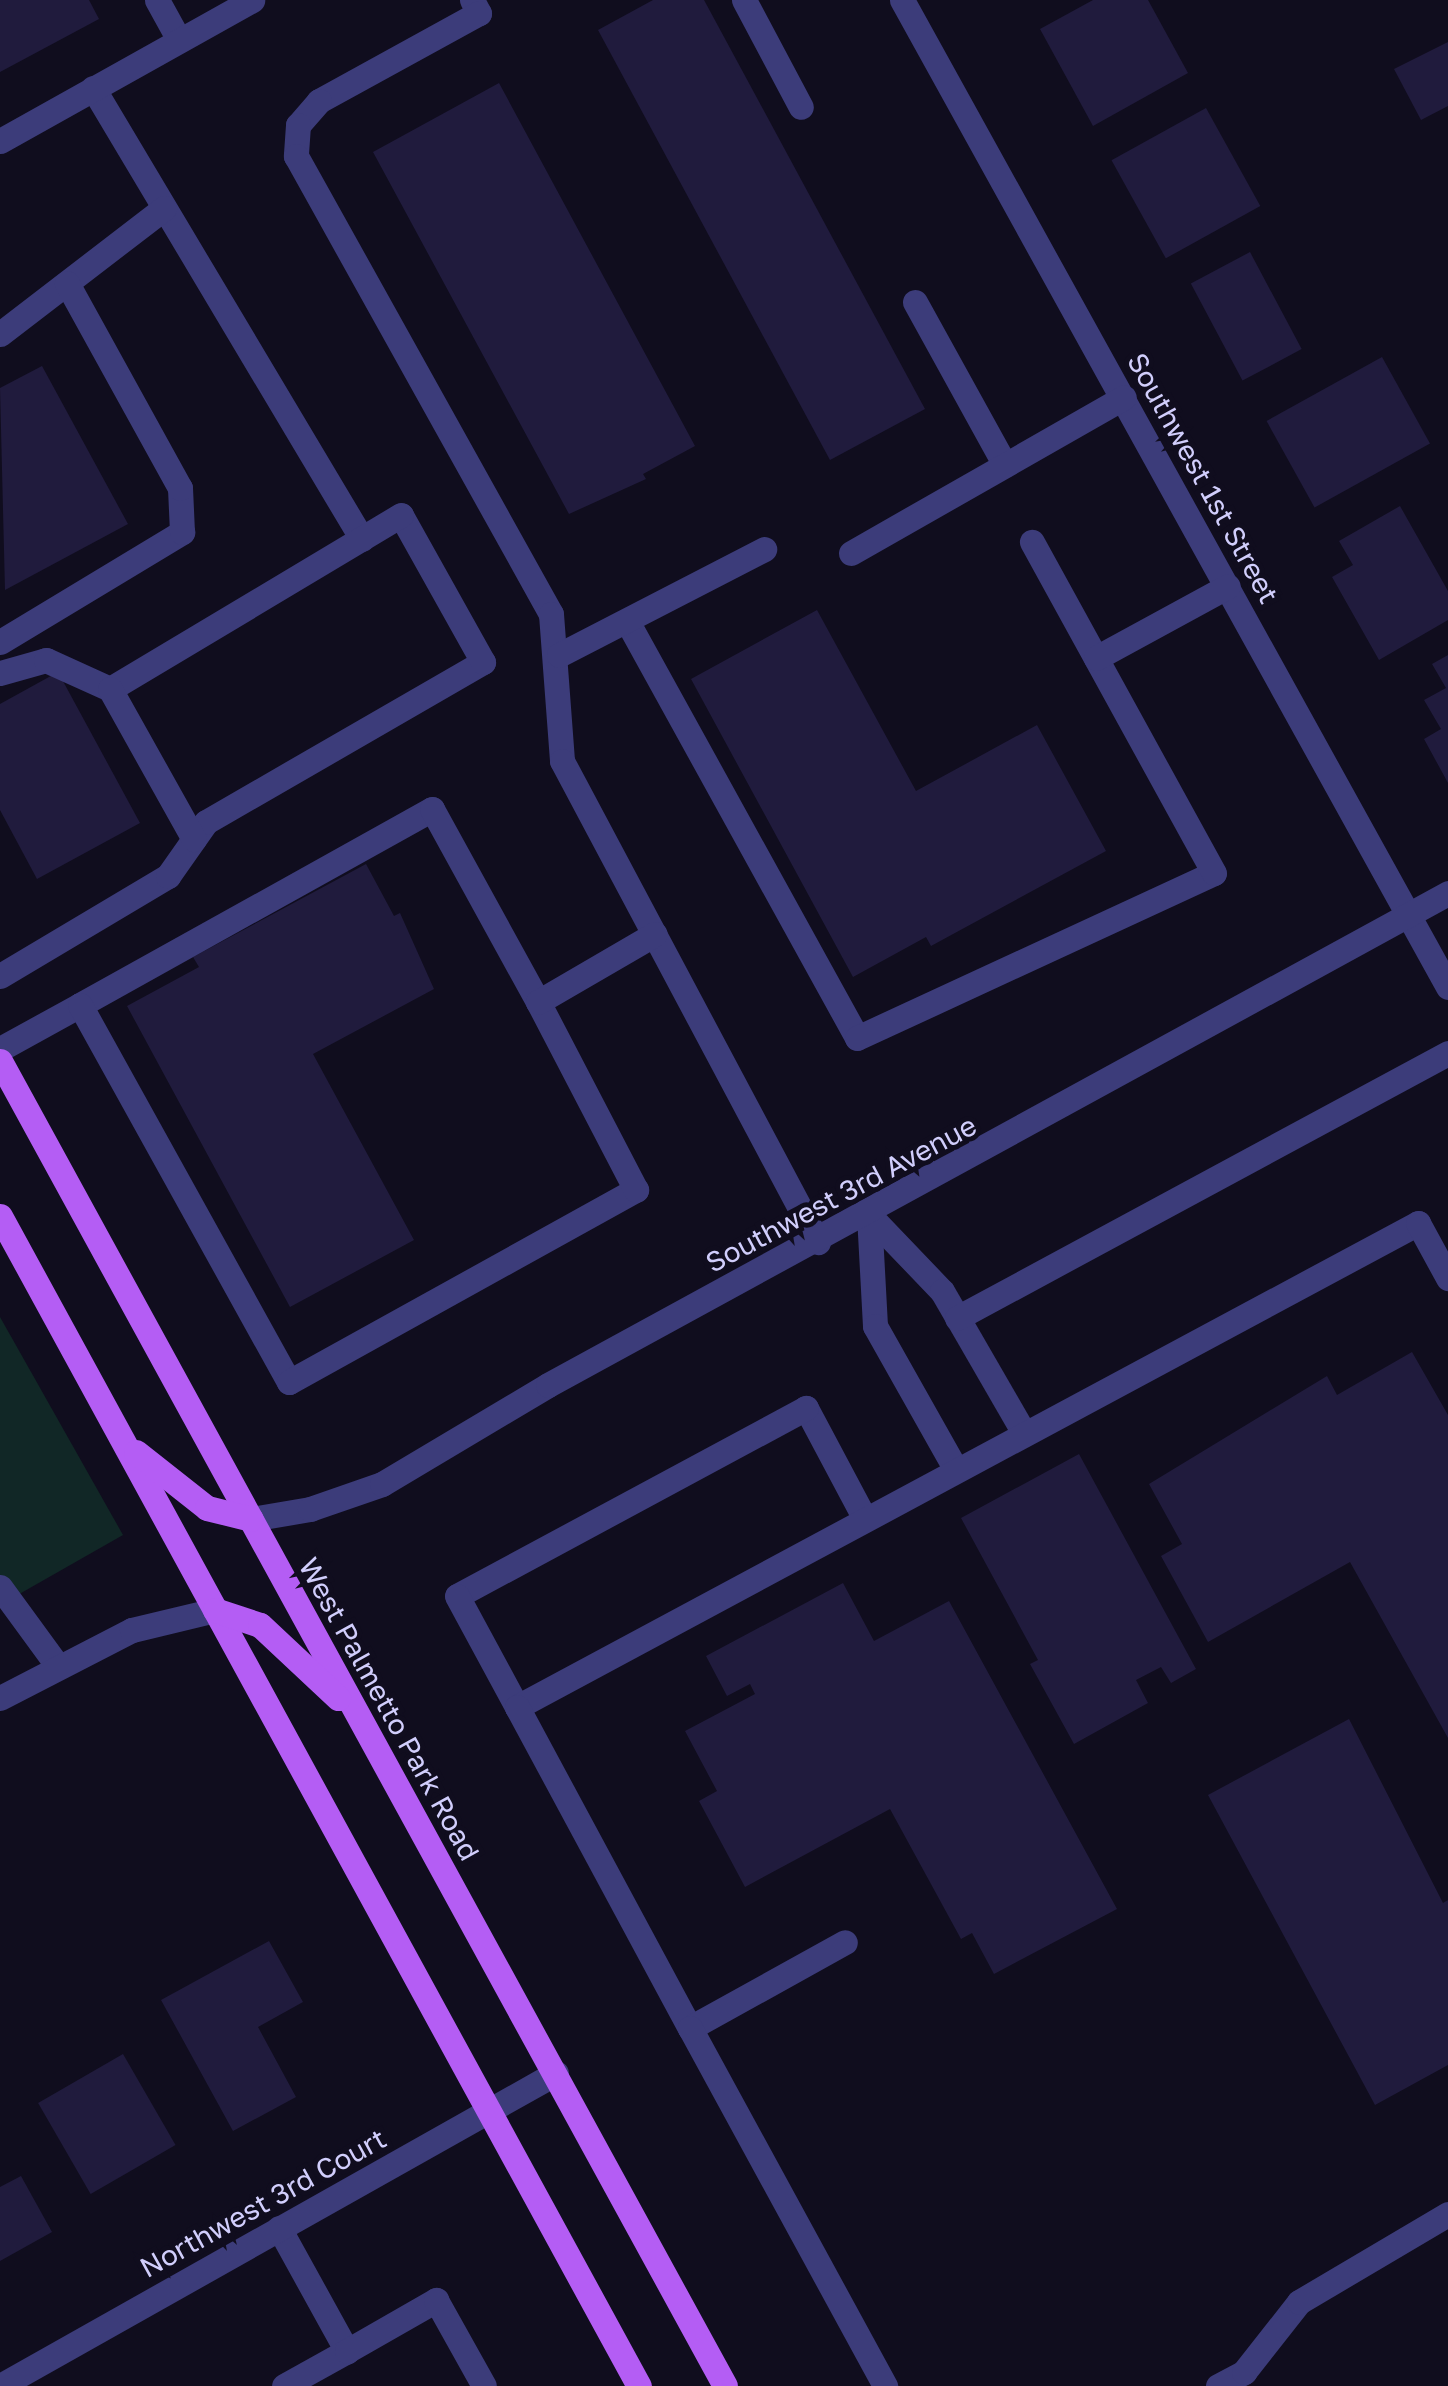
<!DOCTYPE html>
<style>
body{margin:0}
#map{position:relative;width:1448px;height:2386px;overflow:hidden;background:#100d1e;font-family:"Golos Text",sans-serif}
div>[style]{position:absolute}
.green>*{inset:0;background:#112726}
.building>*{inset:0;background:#201b3d;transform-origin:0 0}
.minor>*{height:25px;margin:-12.5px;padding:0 12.5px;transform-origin:12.5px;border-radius:12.5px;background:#3c3c7a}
.major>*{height:25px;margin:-12.5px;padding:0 12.5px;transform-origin:12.5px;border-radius:12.5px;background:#b45df4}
span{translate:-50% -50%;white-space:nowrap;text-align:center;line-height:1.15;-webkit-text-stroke:10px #100d1e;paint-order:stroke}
.street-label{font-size:28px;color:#d1cefc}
</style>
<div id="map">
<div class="green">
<i style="clip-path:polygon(0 1317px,123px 1535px,0 1605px)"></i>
</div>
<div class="building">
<i style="clip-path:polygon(0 0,89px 0,99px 19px,0 72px)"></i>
<i style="clip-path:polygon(653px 0,704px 0,925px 409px,830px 460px,598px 30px)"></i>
<i style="clip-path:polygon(1093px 0,1148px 0,1188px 73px,1093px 126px,1040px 29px)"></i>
<i style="clip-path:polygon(1448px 42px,1448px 106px,1421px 120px,1394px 69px)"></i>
<i style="clip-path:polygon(499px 83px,695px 446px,643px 474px,646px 479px,569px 514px,373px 152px)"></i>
<i style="left:1206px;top:108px;width:112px;height:108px;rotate:61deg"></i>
<i style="left:1250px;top:252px;width:110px;height:67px;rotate:62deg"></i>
<i style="left:1382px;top:357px;width:99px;height:132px;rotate:61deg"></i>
<i style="clip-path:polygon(42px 366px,128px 524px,5px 590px,0 388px)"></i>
<i style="clip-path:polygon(1400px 506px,1448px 591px,1448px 620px,1379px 660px,1332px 577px,1353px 565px,1339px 541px)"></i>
<i style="clip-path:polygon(817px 610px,916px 791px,1037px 725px,1106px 851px,931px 946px,926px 937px,853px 977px,691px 679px)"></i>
<i style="clip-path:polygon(1448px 655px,1448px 783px,1424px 739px,1441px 729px,1424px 700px,1446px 688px,1432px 664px)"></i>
<i style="clip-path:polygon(58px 672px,140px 823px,37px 879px,0 810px,0 704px)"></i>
<i style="clip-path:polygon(366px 864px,394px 916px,400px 913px,434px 989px,313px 1054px,414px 1240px,290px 1307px,127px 1006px,199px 967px,193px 957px)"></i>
<i style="clip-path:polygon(1412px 1352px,1448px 1415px,1448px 1738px,1350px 1562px,1208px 1642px,1161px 1556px,1182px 1544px,1149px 1484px,1327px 1376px,1337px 1395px)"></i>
<i style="clip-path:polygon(1079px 1454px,1196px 1669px,1171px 1683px,1161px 1667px,1136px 1680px,1148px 1703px,1074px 1744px,1030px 1664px,1038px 1660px,961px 1518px)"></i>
<i style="clip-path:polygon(843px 1583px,874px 1641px,949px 1601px,1117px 1909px,994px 1974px,972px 1933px,961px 1939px,890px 1809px,745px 1887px,699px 1801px,717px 1791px,685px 1731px,755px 1694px,750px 1684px,727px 1696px,706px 1656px)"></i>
<i style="clip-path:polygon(1349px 1719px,1443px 1903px,1448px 1900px,1448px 2065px,1375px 2105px,1208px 1795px)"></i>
<i style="clip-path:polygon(269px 1941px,303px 2002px,258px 2027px,296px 2097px,233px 2131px,161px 2000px)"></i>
<i style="left:123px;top:2054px;width:105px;height:98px;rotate:60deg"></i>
<i style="clip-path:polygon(21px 2176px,52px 2232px,0 2261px,0 2187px)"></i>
</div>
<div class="minor">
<i style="left:157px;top:0;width:46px;rotate:61.2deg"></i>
<i style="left:472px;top:0;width:15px;rotate:62deg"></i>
<i style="left:479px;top:13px;width:183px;rotate:151.2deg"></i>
<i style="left:319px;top:101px;width:32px;rotate:131deg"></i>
<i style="left:298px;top:125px;width:31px;rotate:94deg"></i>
<i style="left:296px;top:156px;width:524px;rotate:60.89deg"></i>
<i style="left:551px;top:614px;width:147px;rotate:85.7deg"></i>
<i style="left:562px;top:761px;width:545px;rotate:61.98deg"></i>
<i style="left:744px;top:0;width:121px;rotate:62deg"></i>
<i style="left:902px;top:0;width:1128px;rotate:61.05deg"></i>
<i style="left:93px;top:88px;width:525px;rotate:59.19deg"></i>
<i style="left:0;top:141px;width:289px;rotate:-29.2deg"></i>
<i style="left:915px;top:302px;width:186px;rotate:61.1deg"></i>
<i style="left:0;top:334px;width:207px;rotate:-37.5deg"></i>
<i style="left:851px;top:553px;width:314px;rotate:-29.7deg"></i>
<i style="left:627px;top:621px;width:476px;rotate:61.1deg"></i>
<i style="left:857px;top:1038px;width:393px;rotate:-24.8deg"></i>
<i style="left:1214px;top:873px;width:378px;rotate:-118.8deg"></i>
<i style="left:0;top:642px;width:213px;rotate:-31.1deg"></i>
<i style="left:182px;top:532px;width:44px;rotate:-92.6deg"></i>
<i style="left:180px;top:488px;width:234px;rotate:-118.9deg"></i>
<i style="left:559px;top:655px;width:231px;rotate:-27.3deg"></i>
<i style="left:1096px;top:658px;width:150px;rotate:-28.6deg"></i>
<i style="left:0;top:673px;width:48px;rotate:-15.8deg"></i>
<i style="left:46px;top:660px;width:70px;rotate:24.4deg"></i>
<i style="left:0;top:976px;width:196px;rotate:-30.8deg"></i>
<i style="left:168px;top:876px;width:66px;rotate:-54.9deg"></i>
<i style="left:206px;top:822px;width:320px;rotate:-30deg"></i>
<i style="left:483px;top:662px;width:168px;rotate:-119.2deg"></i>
<i style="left:401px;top:515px;width:339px;rotate:149.1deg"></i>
<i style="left:110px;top:689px;width:172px;rotate:60.8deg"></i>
<i style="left:80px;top:1005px;width:403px;rotate:-29.1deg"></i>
<i style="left:432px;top:809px;width:220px;rotate:61.2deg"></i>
<i style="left:0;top:1049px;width:91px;rotate:-28.8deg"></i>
<i style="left:80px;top:1005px;width:431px;rotate:61deg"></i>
<i style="left:289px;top:1382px;width:397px;rotate:-29deg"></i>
<i style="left:636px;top:1190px;width:212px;rotate:-117.5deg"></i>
<i style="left:538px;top:1002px;width:135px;rotate:-30.2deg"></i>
<i style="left:869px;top:1215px;width:111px;rotate:86.9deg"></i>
<i style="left:875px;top:1326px;width:163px;rotate:60.6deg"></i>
<i style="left:869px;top:1215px;width:105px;rotate:46.2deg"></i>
<i style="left:942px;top:1291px;width:164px;rotate:60deg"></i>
<i style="left:957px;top:1318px;width:558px;rotate:-28.36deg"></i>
<i style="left:251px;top:1519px;width:60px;rotate:-9.6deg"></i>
<i style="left:310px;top:1509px;width:76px;rotate:-19.1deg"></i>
<i style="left:382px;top:1484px;width:193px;rotate:-30.8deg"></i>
<i style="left:548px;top:1385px;width:1026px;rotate:-28.66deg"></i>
<i style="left:865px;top:1519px;width:126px;rotate:-118deg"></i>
<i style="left:806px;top:1408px;width:396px;rotate:151.7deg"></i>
<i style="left:457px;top:1596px;width:126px;rotate:61.6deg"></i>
<i style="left:517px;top:1707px;width:1023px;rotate:-28.24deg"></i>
<i style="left:1418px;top:1223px;width:63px;rotate:61.4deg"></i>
<i style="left:0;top:1587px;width:97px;rotate:53.8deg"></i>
<i style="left:0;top:1698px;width:148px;rotate:-27.3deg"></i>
<i style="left:132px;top:1630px;width:85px;rotate:-13.5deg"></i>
<i style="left:517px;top:1707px;width:365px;rotate:61.7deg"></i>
<i style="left:690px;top:2028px;width:177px;rotate:-29deg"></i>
<i style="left:690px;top:2028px;width:408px;rotate:61.4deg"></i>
<i style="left:279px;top:2228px;width:141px;rotate:61.1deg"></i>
<i style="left:347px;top:2351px;width:72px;rotate:150.9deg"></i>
<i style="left:347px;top:2351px;width:103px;rotate:-29.8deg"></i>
<i style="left:436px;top:2300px;width:98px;rotate:60.8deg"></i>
<i style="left:0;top:2386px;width:638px;rotate:-29.38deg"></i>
<i style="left:1218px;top:2386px;width:30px;rotate:-28deg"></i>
<i style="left:1244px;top:2372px;width:89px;rotate:-51.8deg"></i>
<i style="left:1299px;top:2302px;width:173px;rotate:-30.6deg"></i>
</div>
<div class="major">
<i style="left:0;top:1061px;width:1510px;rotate:61.31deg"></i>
<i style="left:0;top:1216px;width:1333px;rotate:61.36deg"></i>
<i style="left:136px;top:1452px;width:90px;rotate:38.3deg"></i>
<i style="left:207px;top:1508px;width:45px;rotate:14deg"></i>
<i style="left:215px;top:1610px;width:47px;rotate:18.4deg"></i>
<i style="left:260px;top:1625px;width:107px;rotate:43.1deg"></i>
</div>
<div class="street-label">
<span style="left:1203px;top:478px;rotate:61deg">Southwest 1st Street</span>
<span style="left:841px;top:1194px;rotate:-28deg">Southwest 3rd Avenue</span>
<span style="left:389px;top:1709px;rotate:61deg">West Palmetto Park Road</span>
<span style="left:263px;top:2203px;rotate:-29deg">Northwest 3rd Court</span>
</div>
</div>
